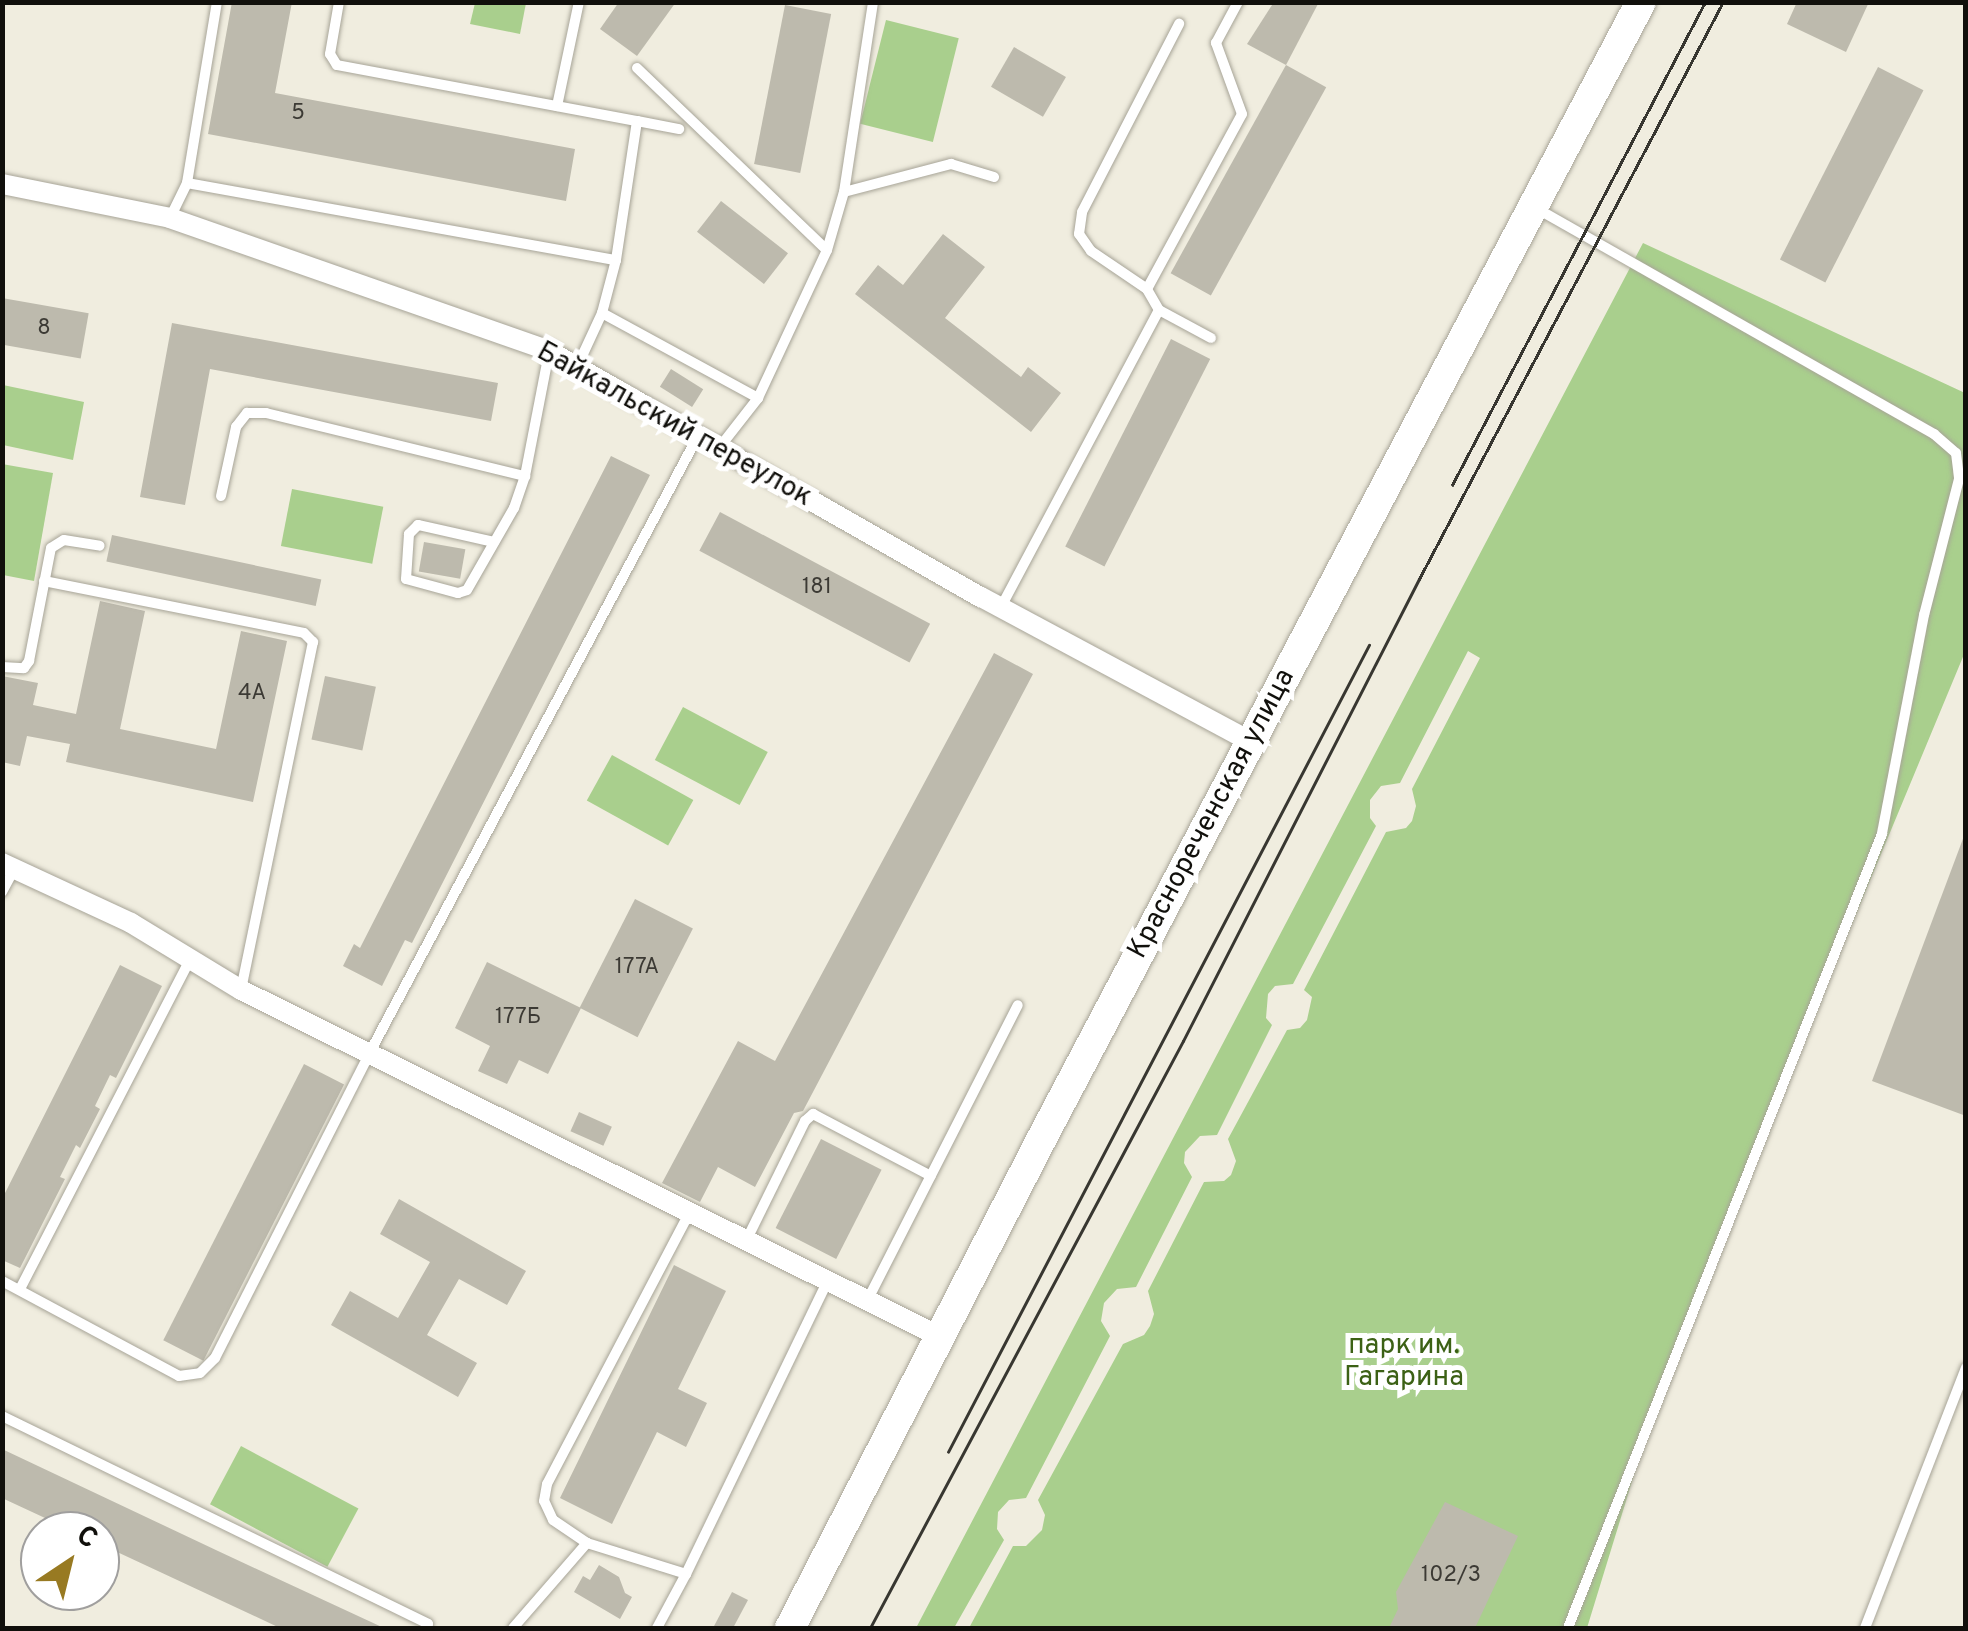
<!DOCTYPE html>
<meta charset="utf-8">
<style>
body{margin:0}
#map{position:relative;width:1968px;height:1631px;overflow:hidden;background:#f0eddf;font-family:Overpass,sans-serif}
div>[style]{position:absolute}
.green>*{inset:0;background:#a9cf8d;transform-origin:0 0}
.building>*{inset:0;background:#bdbaad;transform-origin:0 0}
.roads{filter:drop-shadow(0 0 2px #a7a497) drop-shadow(0 0 2px #a7a497)}
.service>*{height:10px;margin:-5px;padding:0 5px;transform-origin:5px;border-radius:5px;background:#fff}
.minor>*{height:20px;margin:-10px;padding:0 10px;transform-origin:10px;border-radius:10px;background:#fff}
.primary>*{height:30px;margin:-15px;padding:0 15px;transform-origin:15px;border-radius:15px;background:#fff}
.tram>*{height:2.5px;margin:-1.25px;padding:0 1.25px;transform-origin:1.25px;border-radius:1.25px;background:#383731}
span{translate:-50% -50%;white-space:nowrap;text-align:center;line-height:1.15;-webkit-text-stroke:10px #fff;paint-order:stroke}
.number-label{font-size:22px;color:#3c3a34}
.number-label span{-webkit-text-stroke-width:0}
.street-label{font-size:28px;color:#11100c}
.park-label{font-size:28px;color:#3c6115}
.frame{position:absolute;inset:0;border:5px solid #11100c;pointer-events:none}
.north{position:absolute;left:20px;top:1511px;width:100px;height:100px;box-sizing:border-box;background:#fff;border:2px solid #a09f9e;border-radius:50%;rotate:35deg;font-size:28px;font-weight:700;line-height:40px;text-align:center;color:#11100c}
.north::after{content:'';display:block;margin:auto;width:35px;height:45px;background:#987a22;clip-path:polygon(50% 0,100% 100%,50% 72%,0 100%)}
</style>
<div id="map">
<div class="green">
<i style="clip-path:polygon(475px 3px,526px 3px,520px 34px,470px 24px)"></i>
<i style="left:886px;top:20px;width:75px;height:107px;rotate:14deg"></i>
<i style="clip-path:polygon(1643px 243px,1965px 393px,1965px 652px,1665px 1374px,1587px 1628px,969px 1628px,1013px 1546px,1026px 1546px,1042px 1530px,1045px 1515px,1038px 1500px,1123px 1344px,1144px 1335px,1150px 1326px,1154px 1314px,1148px 1291px,1204px 1182px,1224px 1181px,1231px 1175px,1236px 1161px,1228px 1139px,1287px 1030px,1300px 1028px,1307px 1020px,1312px 997px,1304px 990px,1386px 832px,1406px 828px,1412px 821px,1416px 806px,1412px 789px,1480px 658px,1468px 651px,1400px 783px,1381px 786px,1370px 800px,1370px 818px,1376px 826px,1293px 984px,1275px 986px,1268px 994px,1266px 1018px,1272px 1025px,1217px 1135px,1200px 1136px,1185px 1152px,1184px 1163px,1192px 1177px,1136px 1287px,1117px 1289px,1104px 1303px,1101px 1321px,1110px 1336px,1026px 1498px,1009px 1500px,998px 1512px,997px 1529px,1004px 1540px,954px 1628px,916px 1628px)"></i>
<i style="clip-path:polygon(3px 385px,84px 402px,73px 460px,3px 445px)"></i>
<i style="clip-path:polygon(2px 464px,53px 473px,34px 581px,3px 575px)"></i>
<i style="left:292px;top:489px;width:93px;height:58px;rotate:11deg"></i>
<i style="left:683px;top:707px;width:96px;height:60px;rotate:28deg"></i>
<i style="left:612px;top:755px;width:93px;height:52px;rotate:29deg"></i>
<i style="left:241px;top:1446px;width:133px;height:66px;rotate:28deg"></i>
</div>
<div class="building">
<i style="clip-path:polygon(232px 2px,292px 2px,275px 93px,575px 149px,566px 201px,208px 134px)"></i>
<i style="clip-path:polygon(619px 2px,676px 2px,637px 56px,600px 29px)"></i>
<i style="clip-path:polygon(1274px 2px,1319px 2px,1286px 65px,1247px 44px)"></i>
<i style="clip-path:polygon(1797px 2px,1869px 2px,1846px 52px,1787px 24px)"></i>
<i style="left:785px;top:5px;width:47px;height:162px;rotate:11deg"></i>
<i style="left:1014px;top:47px;width:60px;height:46px;rotate:30deg"></i>
<i style="left:1286px;top:65px;width:46px;height:238px;rotate:29deg"></i>
<i style="left:1878px;top:67px;width:51px;height:216px;rotate:27deg"></i>
<i style="left:721px;top:201px;width:85px;height:39px;rotate:38deg"></i>
<i style="clip-path:polygon(943px 234px,985px 267px,945px 318px,1021px 377px,1028px 367px,1061px 393px,1031px 432px,855px 294px,878px 265px,903px 285px)"></i>
<i style="left:2px;top:298px;width:88px;height:46px;rotate:10deg"></i>
<i style="clip-path:polygon(172px 323px,498px 383px,491px 421px,210px 369px,185px 505px,140px 497px)"></i>
<i style="left:1171px;top:339px;width:44px;height:233px;rotate:27deg"></i>
<i style="left:671px;top:369px;width:38px;height:21px;rotate:32deg"></i>
<i style="clip-path:polygon(611px 456px,650px 475px,412px 943px,405px 940px,382px 986px,343px 966px,354px 944px,360px 948px)"></i>
<i style="left:720px;top:512px;width:238px;height:44px;rotate:28deg"></i>
<i style="left:112px;top:535px;width:214px;height:27px;rotate:12deg"></i>
<i style="left:424px;top:542px;width:42px;height:30px;rotate:10deg"></i>
<i style="clip-path:polygon(100px 601px,145px 611px,120px 729px,216px 749px,241px 631px,287px 641px,253px 802px,66px 762px,70px 744px,27px 736px,20px 766px,2px 762px,2px 676px,38px 683px,33px 705px,76px 714px)"></i>
<i style="clip-path:polygon(994px 653px,1033px 674px,803px 1111px,794px 1113px,755px 1187px,718px 1167px,700px 1202px,662px 1183px,738px 1041px,775px 1061px)"></i>
<i style="left:325px;top:676px;width:52px;height:65px;rotate:12deg"></i>
<i style="clip-path:polygon(1964px 836px,1966px 836px,1966px 1116px,1872px 1081px)"></i>
<i style="left:635px;top:899px;width:65px;height:122px;rotate:27deg"></i>
<i style="clip-path:polygon(487px 962px,581px 1008px,548px 1074px,519px 1060px,507px 1084px,478px 1071px,490px 1046px,455px 1028px)"></i>
<i style="clip-path:polygon(120px 965px,162px 986px,116px 1078px,110px 1075px,95px 1106px,100px 1109px,80px 1148px,76px 1145px,60px 1177px,65px 1179px,20px 1268px,2px 1260px,2px 1199px)"></i>
<i style="left:304px;top:1064px;width:45px;height:310px;rotate:27deg"></i>
<i style="left:579px;top:1112px;width:36px;height:21px;rotate:24deg"></i>
<i style="left:821px;top:1139px;width:68px;height:100px;rotate:27deg"></i>
<i style="clip-path:polygon(399px 1199px,526px 1271px,507px 1305px,459px 1279px,427px 1335px,477px 1363px,458px 1397px,331px 1325px,350px 1291px,398px 1318px,430px 1262px,380px 1234px)"></i>
<i style="clip-path:polygon(674px 1265px,726px 1291px,678px 1389px,707px 1403px,686px 1447px,657px 1432px,612px 1524px,560px 1498px)"></i>
<i style="clip-path:polygon(2px 1449px,218px 1551px,384px 1628px,280px 1628px,100px 1544px,100px 1531px,73px 1531px,2px 1498px)"></i>
<i style="clip-path:polygon(1445px 1502px,1518px 1536px,1475px 1628px,1389px 1628px,1398px 1609px,1396px 1592px)"></i>
<i style="clip-path:polygon(599px 1565px,619px 1577px,625px 1593px,632px 1597px,620px 1619px,574px 1592px,583px 1576px,590px 1580px)"></i>
<i style="clip-path:polygon(732px 1592px,748px 1600px,733px 1628px,713px 1628px)"></i>
</div>
<div class="roads">
<div class="service">
<i style="left:339px;top:2px;width:53px;rotate:99.8deg"></i>
<i style="left:330px;top:54px;width:13px;rotate:58deg"></i>
<i style="left:337px;top:65px;width:305px;rotate:10.6deg"></i>
<i style="left:637px;top:121px;width:141px;rotate:98.6deg"></i>
<i style="left:616px;top:260px;width:55px;rotate:104.8deg"></i>
<i style="left:602px;top:313px;width:60px;rotate:114.8deg"></i>
<i style="left:637px;top:68px;width:263px;rotate:43.8deg"></i>
<i style="left:557px;top:106px;width:106px;rotate:-78.1deg"></i>
<i style="left:637px;top:121px;width:43px;rotate:10.8deg"></i>
<i style="left:187px;top:183px;width:436px;rotate:10.2deg"></i>
<i style="left:844px;top:192px;width:111px;rotate:-14.7deg"></i>
<i style="left:951px;top:164px;width:45px;rotate:16.8deg"></i>
<i style="left:1536px;top:208px;width:458px;rotate:29.6deg"></i>
<i style="left:1934px;top:434px;width:29px;rotate:41deg"></i>
<i style="left:1956px;top:453px;width:26px;rotate:83deg"></i>
<i style="left:1959px;top:479px;width:140px;rotate:104.4deg"></i>
<i style="left:1924px;top:615px;width:223px;rotate:100.9deg"></i>
<i style="left:1882px;top:834px;width:854px;rotate:111.58deg"></i>
<i style="left:170px;top:218px;width:39px;rotate:-64deg"></i>
<i style="left:187px;top:183px;width:183px;rotate:-80.6deg"></i>
<i style="left:1147px;top:289px;width:68px;rotate:-145.8deg"></i>
<i style="left:1091px;top:251px;width:21px;rotate:-125deg"></i>
<i style="left:1079px;top:234px;width:22px;rotate:-82deg"></i>
<i style="left:1082px;top:212px;width:212px;rotate:-62.7deg"></i>
<i style="left:1159px;top:310px;width:59px;rotate:28.3deg"></i>
<i style="left:602px;top:313px;width:178px;rotate:28.6deg"></i>
<i style="left:719px;top:448px;width:63px;rotate:-52deg"></i>
<i style="left:758px;top:398px;width:163px;rotate:-65deg"></i>
<i style="left:827px;top:250px;width:60px;rotate:-73.7deg"></i>
<i style="left:844px;top:192px;width:192px;rotate:-81.3deg"></i>
<i style="left:221px;top:496px;width:71px;rotate:-77.7deg"></i>
<i style="left:236px;top:427px;width:18px;rotate:-52deg"></i>
<i style="left:247px;top:413px;width:19px"></i>
<i style="left:266px;top:413px;width:267px;rotate:13.7deg"></i>
<i style="left:525px;top:476px;width:126px;rotate:-79deg"></i>
<i style="left:494px;top:542px;width:78px;rotate:-167.4deg"></i>
<i style="left:418px;top:525px;width:13px;rotate:135deg"></i>
<i style="left:409px;top:534px;width:45px;rotate:93.8deg"></i>
<i style="left:406px;top:579px;width:54px;rotate:15.1deg"></i>
<i style="left:458px;top:593px;width:9px;rotate:-18deg"></i>
<i style="left:467px;top:590px;width:95px;rotate:-60.2deg"></i>
<i style="left:514px;top:508px;width:34px;rotate:-71deg"></i>
<i style="left:44px;top:581px;width:265px;rotate:11.3deg"></i>
<i style="left:304px;top:633px;width:13px;rotate:45deg"></i>
<i style="left:313px;top:642px;width:354px;rotate:101.7deg"></i>
<i style="left:1001px;top:607px;width:336px;rotate:-62deg"></i>
<i style="left:1159px;top:310px;width:24px;rotate:-120deg"></i>
<i style="left:1147px;top:289px;width:199px;rotate:-61.5deg"></i>
<i style="left:1242px;top:114px;width:76px;rotate:-110.1deg"></i>
<i style="left:1216px;top:43px;width:47px;rotate:-61.8deg"></i>
<i style="left:2px;top:667px;width:22px;rotate:3deg"></i>
<i style="left:24px;top:668px;width:9px;rotate:-54deg"></i>
<i style="left:29px;top:661px;width:115px;rotate:-79deg"></i>
<i style="left:51px;top:548px;width:15px;rotate:-32deg"></i>
<i style="left:64px;top:540px;width:36px;rotate:9deg"></i>
<i style="left:2px;top:892px;width:26px;rotate:-62deg"></i>
<i style="left:746px;top:1241px;width:134px;rotate:-63.8deg"></i>
<i style="left:805px;top:1121px;width:11px;rotate:-41deg"></i>
<i style="left:813px;top:1114px;width:133px;rotate:27.7deg"></i>
<i style="left:2px;top:1281px;width:201px;rotate:28.2deg"></i>
<i style="left:179px;top:1376px;width:21px;rotate:-8deg"></i>
<i style="left:200px;top:1373px;width:21px;rotate:-45deg"></i>
<i style="left:215px;top:1358px;width:343px;rotate:-63.1deg"></i>
<i style="left:370px;top:1052px;width:698px;rotate:-61.97deg"></i>
<i style="left:20px;top:1289px;width:373px;rotate:-62.7deg"></i>
<i style="left:867px;top:1301px;width:332px;rotate:-63deg"></i>
<i style="left:2px;top:1416px;width:474px;rotate:26deg"></i>
<i style="left:428px;top:1624px;width:4px;rotate:117deg"></i>
<i style="left:587px;top:1543px;width:41px;rotate:-145.9deg"></i>
<i style="left:553px;top:1520px;width:21px;rotate:-115deg"></i>
<i style="left:544px;top:1501px;width:17px;rotate:-80deg"></i>
<i style="left:547px;top:1484px;width:304px;rotate:-62.3deg"></i>
<i style="left:513px;top:1628px;width:113px;rotate:-49deg"></i>
<i style="left:587px;top:1543px;width:104px;rotate:17.4deg"></i>
<i style="left:686px;top:1574px;width:324px;rotate:-64.2deg"></i>
<i style="left:657px;top:1628px;width:61px;rotate:-61.8deg"></i>
<i style="left:1865px;top:1628px;width:279px;rotate:-68.8deg"></i>
</div>
<div class="minor">
<i style="left:2px;top:184px;width:171px;rotate:11.4deg"></i>
<i style="left:170px;top:218px;width:402px;rotate:19.3deg"></i>
<i style="left:549px;top:351px;width:497px;rotate:29.7deg"></i>
<i style="left:981px;top:597px;width:305px;rotate:28.2deg"></i>
<i style="left:2px;top:863px;width:142px;rotate:24.9deg"></i>
<i style="left:131px;top:923px;width:129px;rotate:31.3deg"></i>
<i style="left:241px;top:990px;width:781px;rotate:26.37deg"></i>
</div>
<div class="primary">
<i style="left:790px;top:1628px;width:551px;rotate:-62.78deg"></i>
<i style="left:1042px;top:1138px;width:1284px;rotate:-62.2deg"></i>
</div>
</div>
<div class="tram">
<i style="left:1452px;top:485px;width:545px;rotate:-62.35deg"></i>
<i style="left:948px;top:1452px;width:910px;rotate:-62.45deg"></i>
<i style="left:870px;top:1628px;width:665px;rotate:-61.93deg"></i>
<i style="left:1183px;top:1041px;width:519px;rotate:-62.94deg"></i>
<i style="left:1419px;top:579px;width:652px;rotate:-62.22deg"></i>
</div>
<div class="number-label">
<span style="left:298px;top:114px">5</span>
<span style="left:44px;top:329px">8</span>
<span style="left:817px;top:588px">181</span>
<span style="left:252px;top:694px">4А</span>
<span style="left:637px;top:968px">177А</span>
<span style="left:518px;top:1018px">177Б</span>
<span style="left:1451px;top:1576px">102/3</span>
</div>
<div class="street-label">
<span style="left:674px;top:425px;rotate:29deg">Байкальский переулок</span>
<span style="left:1212px;top:814px;rotate:-62deg">Краснореченская улица</span>
</div>
<div class="park-label">
<span style="left:1404px;top:1362px">парк им.<br>Гагарина</span>
</div>
<div class="frame"></div>
<div class="north">С</div>
</div>
